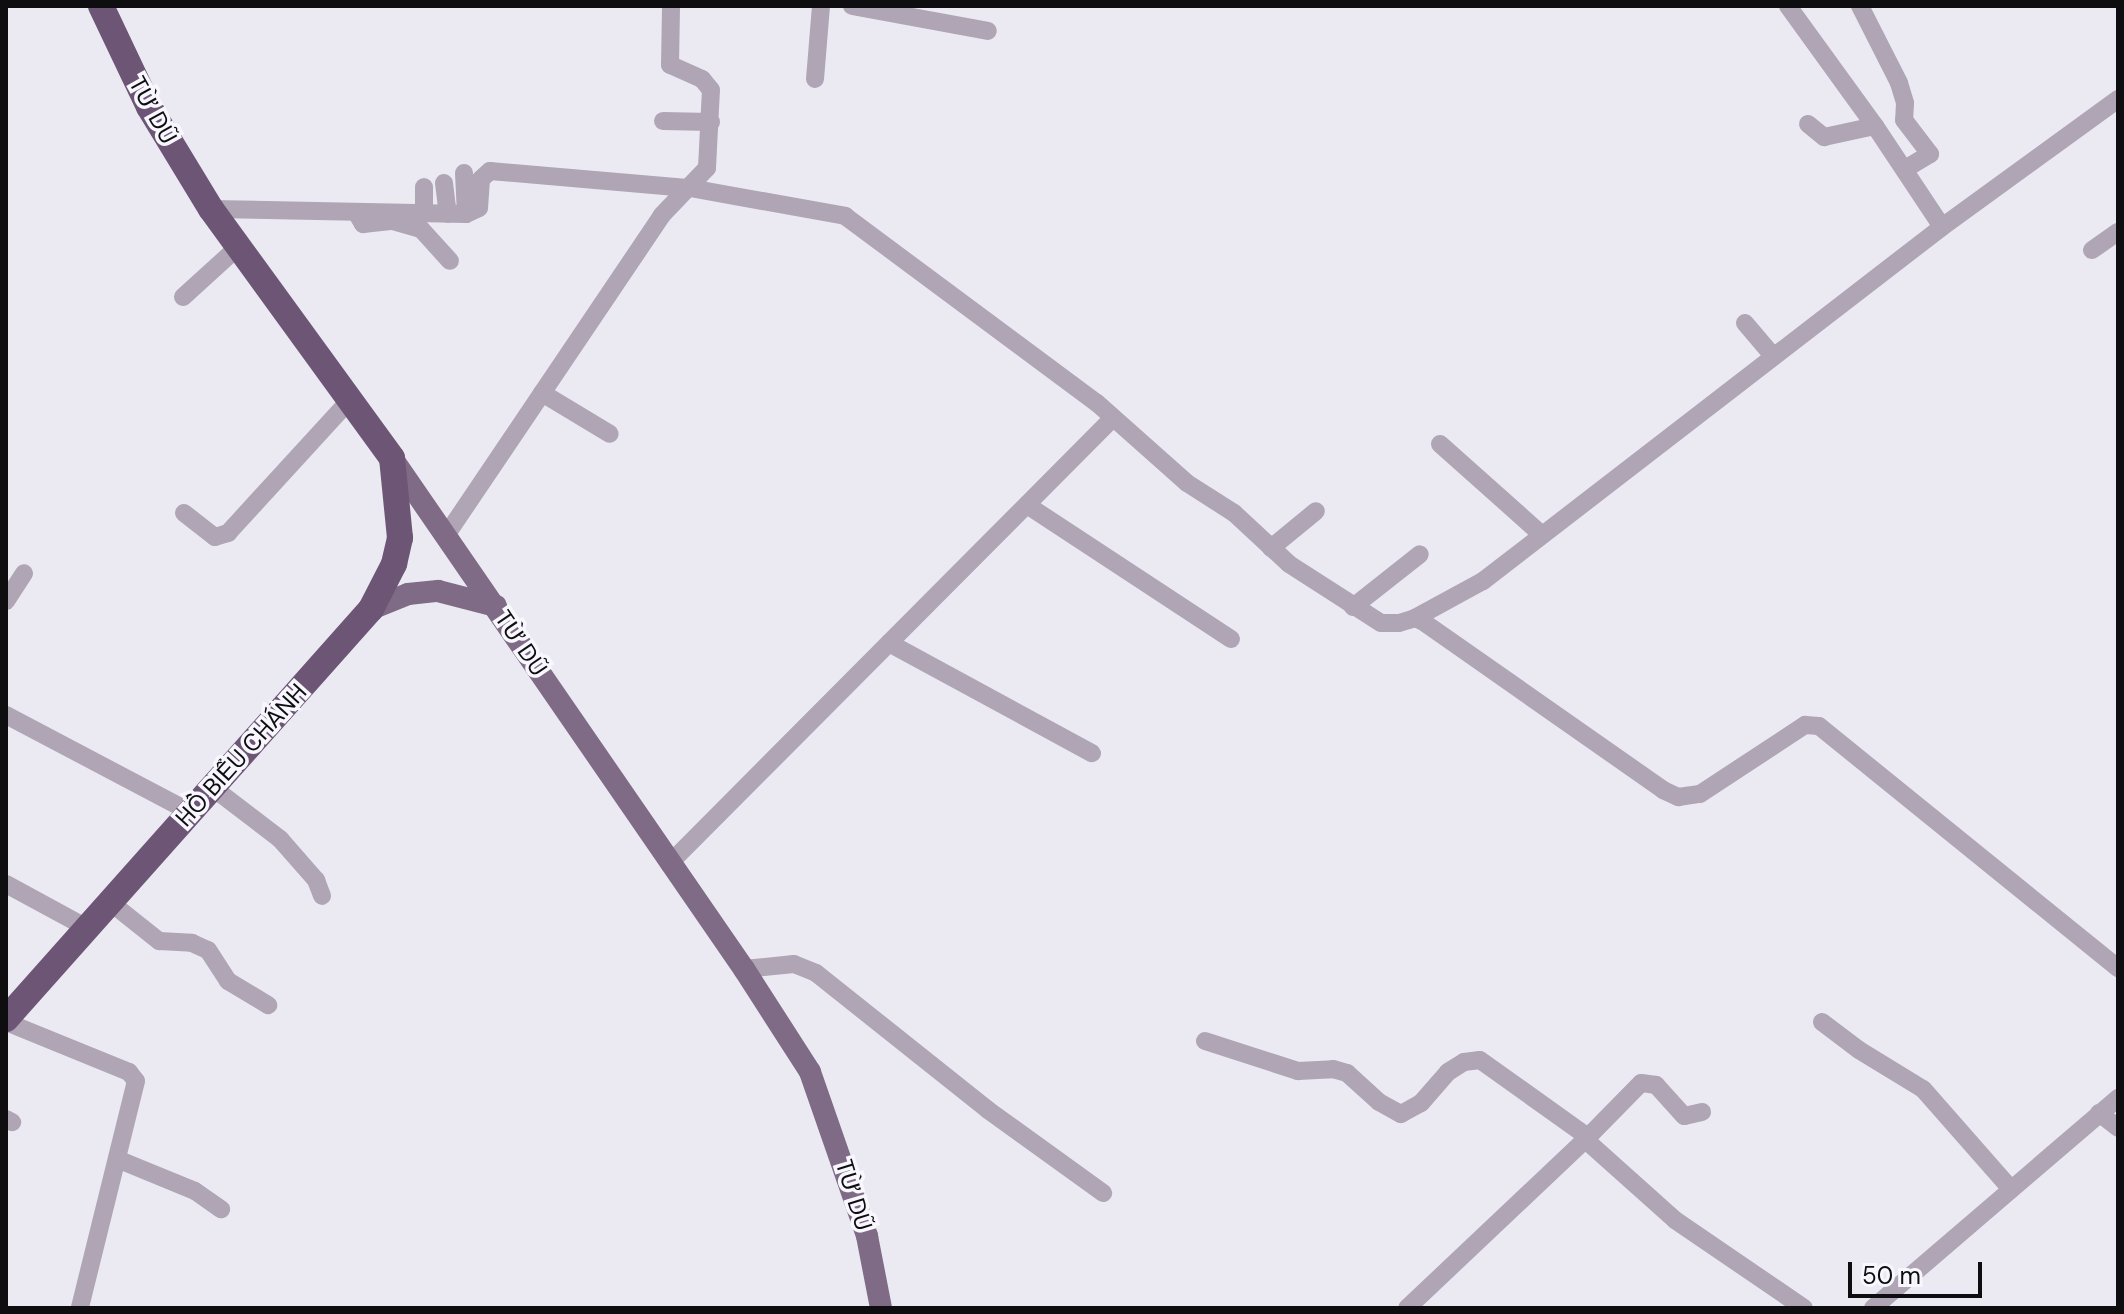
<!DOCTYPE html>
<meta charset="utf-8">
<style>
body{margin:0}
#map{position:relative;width:2124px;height:1314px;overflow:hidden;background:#ebeaf2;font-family:"DM Sans",sans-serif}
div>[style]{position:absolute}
.minor>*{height:18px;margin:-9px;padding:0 9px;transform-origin:9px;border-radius:9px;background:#b0a5b4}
.major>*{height:22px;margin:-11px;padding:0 11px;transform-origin:11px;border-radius:11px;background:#7f6b86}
.highway>*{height:26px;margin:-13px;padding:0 13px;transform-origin:13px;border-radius:13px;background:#6d5675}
span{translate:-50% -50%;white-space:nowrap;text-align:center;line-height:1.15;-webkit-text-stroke:7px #f8f7fe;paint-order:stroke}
.street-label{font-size:24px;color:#0e0e11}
.frame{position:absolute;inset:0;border:8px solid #0e0e11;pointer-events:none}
.scale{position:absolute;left:1848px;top:1262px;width:134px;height:36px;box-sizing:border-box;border:4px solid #0e0e11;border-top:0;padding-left:10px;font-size:24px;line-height:28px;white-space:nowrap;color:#0e0e11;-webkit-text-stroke:6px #f8f7fe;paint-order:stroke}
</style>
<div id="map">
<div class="minor">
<i style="left:852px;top:6px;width:138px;rotate:10.4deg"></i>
<i style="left:1788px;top:6px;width:148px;rotate:54.1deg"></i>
<i style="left:1875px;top:126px;width:121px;rotate:56.4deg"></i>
<i style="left:1860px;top:6px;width:86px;rotate:63.1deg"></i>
<i style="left:1899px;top:83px;width:21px;rotate:73deg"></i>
<i style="left:1905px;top:103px;width:17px;rotate:93deg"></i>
<i style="left:1904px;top:120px;width:43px;rotate:52.6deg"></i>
<i style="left:1930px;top:154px;width:29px;rotate:149deg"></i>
<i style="left:815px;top:79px;width:73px;rotate:-85.3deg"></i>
<i style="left:663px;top:121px;width:48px;rotate:1.2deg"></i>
<i style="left:1808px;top:124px;width:21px;rotate:39deg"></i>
<i style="left:1824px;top:137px;width:52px;rotate:-12.2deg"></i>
<i style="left:464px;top:173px;width:41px;rotate:87.2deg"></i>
<i style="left:444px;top:183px;width:31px;rotate:83deg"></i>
<i style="left:211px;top:209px;width:255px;rotate:1.1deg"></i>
<i style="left:466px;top:214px;width:14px;rotate:-25deg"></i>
<i style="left:479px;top:208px;width:29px;rotate:-86deg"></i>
<i style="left:481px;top:179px;width:12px;rotate:-42deg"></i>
<i style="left:490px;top:171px;width:201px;rotate:4.9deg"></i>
<i style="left:690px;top:188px;width:158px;rotate:10.2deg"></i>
<i style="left:845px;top:216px;width:314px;rotate:36.6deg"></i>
<i style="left:1097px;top:403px;width:120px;rotate:41.6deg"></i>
<i style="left:1187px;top:483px;width:56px;rotate:32.6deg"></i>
<i style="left:1234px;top:513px;width:75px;rotate:42.8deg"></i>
<i style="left:1289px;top:564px;width:109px;rotate:32.7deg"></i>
<i style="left:1381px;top:623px;width:18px"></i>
<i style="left:1399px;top:623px;width:17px;rotate:-17deg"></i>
<i style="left:1415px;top:618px;width:8px;rotate:23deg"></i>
<i style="left:1422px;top:621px;width:294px;rotate:35deg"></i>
<i style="left:1663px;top:790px;width:17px;rotate:25deg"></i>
<i style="left:1678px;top:797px;width:22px;rotate:-8deg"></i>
<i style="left:1700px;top:794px;width:126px;rotate:-33.3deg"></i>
<i style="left:1805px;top:725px;width:14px;rotate:4deg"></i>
<i style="left:1819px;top:726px;width:385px;rotate:39deg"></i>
<i style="left:356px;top:212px;width:14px;rotate:60deg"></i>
<i style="left:363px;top:224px;width:30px;rotate:-6deg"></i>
<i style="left:393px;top:221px;width:29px;rotate:16deg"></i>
<i style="left:421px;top:229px;width:43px;rotate:47.8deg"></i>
<i style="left:424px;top:213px;width:26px;rotate:-90deg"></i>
<i style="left:2092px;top:250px;width:32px;rotate:-35deg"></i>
<i style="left:183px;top:297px;width:74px;rotate:-42.3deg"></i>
<i style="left:1745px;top:323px;width:43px;rotate:49.7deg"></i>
<i style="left:542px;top:393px;width:79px;rotate:31.1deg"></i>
<i style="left:1440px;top:444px;width:137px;rotate:41.7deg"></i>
<i style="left:1027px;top:505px;width:244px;rotate:33.3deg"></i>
<i style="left:184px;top:513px;width:39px;rotate:38deg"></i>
<i style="left:215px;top:537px;width:14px;rotate:-17deg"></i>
<i style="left:228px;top:533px;width:180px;rotate:-47.5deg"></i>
<i style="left:447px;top:534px;width:385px;rotate:-56deg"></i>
<i style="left:662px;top:215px;width:65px;rotate:-46.2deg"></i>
<i style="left:707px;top:168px;width:78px;rotate:-87.1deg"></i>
<i style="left:711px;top:90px;width:14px;rotate:-129deg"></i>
<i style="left:702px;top:79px;width:35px;rotate:-156deg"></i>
<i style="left:670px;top:65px;width:59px;rotate:-89deg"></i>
<i style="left:1271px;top:548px;width:58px;rotate:-39.4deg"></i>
<i style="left:6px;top:601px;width:33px;rotate:-57deg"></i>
<i style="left:1353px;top:607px;width:85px;rotate:-38.3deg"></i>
<i style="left:1415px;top:618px;width:77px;rotate:-28.6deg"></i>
<i style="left:1483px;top:581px;width:580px;rotate:-37.64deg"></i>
<i style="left:1942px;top:227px;width:218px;rotate:-36deg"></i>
<i style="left:889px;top:643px;width:231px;rotate:28.5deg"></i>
<i style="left:6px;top:715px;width:208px;rotate:27.8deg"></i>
<i style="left:212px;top:787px;width:86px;rotate:37.4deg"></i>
<i style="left:280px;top:839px;width:55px;rotate:48.7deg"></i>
<i style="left:316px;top:880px;width:17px;rotate:69deg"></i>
<i style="left:669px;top:864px;width:629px;rotate:-45.13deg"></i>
<i style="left:6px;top:884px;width:92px;rotate:28.5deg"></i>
<i style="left:110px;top:902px;width:63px;rotate:38.5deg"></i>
<i style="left:159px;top:941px;width:33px;rotate:3deg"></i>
<i style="left:192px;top:943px;width:17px;rotate:24deg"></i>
<i style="left:208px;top:950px;width:37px;rotate:57deg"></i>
<i style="left:228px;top:981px;width:47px;rotate:31deg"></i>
<i style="left:744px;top:969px;width:50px;rotate:-5.7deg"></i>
<i style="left:794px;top:964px;width:24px;rotate:22deg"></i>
<i style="left:816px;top:973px;width:220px;rotate:38.5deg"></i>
<i style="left:988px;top:1110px;width:142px;rotate:35.8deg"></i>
<i style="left:6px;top:1022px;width:133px;rotate:22.1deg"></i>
<i style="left:129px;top:1072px;width:11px;rotate:52deg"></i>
<i style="left:136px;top:1081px;width:234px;rotate:103.9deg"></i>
<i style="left:1822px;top:1022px;width:46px;rotate:37.1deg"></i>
<i style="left:1859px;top:1050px;width:75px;rotate:31.4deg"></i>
<i style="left:1923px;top:1089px;width:133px;rotate:48.7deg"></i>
<i style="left:1205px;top:1041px;width:98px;rotate:17.9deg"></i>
<i style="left:1298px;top:1071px;width:35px;rotate:-3deg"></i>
<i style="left:1333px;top:1069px;width:15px;rotate:16deg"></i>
<i style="left:1347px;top:1073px;width:43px;rotate:42.2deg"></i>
<i style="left:1379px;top:1102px;width:25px;rotate:29deg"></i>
<i style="left:1401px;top:1114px;width:23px;rotate:-29deg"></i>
<i style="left:1421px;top:1103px;width:41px;rotate:-48.9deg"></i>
<i style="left:1448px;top:1072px;width:19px;rotate:-32deg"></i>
<i style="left:1464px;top:1062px;width:16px;rotate:-7deg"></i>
<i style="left:1480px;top:1060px;width:133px;rotate:35.5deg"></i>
<i style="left:1588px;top:1137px;width:249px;rotate:136.6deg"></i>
<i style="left:1702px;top:1112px;width:18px;rotate:167deg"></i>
<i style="left:1684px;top:1116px;width:42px;rotate:-132.1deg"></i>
<i style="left:1656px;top:1085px;width:15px;rotate:-172deg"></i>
<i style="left:1641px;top:1083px;width:76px;rotate:134.5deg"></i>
<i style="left:1588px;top:1137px;width:6px;rotate:81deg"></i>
<i style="left:1589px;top:1143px;width:115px;rotate:41.8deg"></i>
<i style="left:1675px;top:1220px;width:156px;rotate:34.3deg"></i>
<i style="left:2099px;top:1113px;width:24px;rotate:38deg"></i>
<i style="left:6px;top:1119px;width:7px;rotate:27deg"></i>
<i style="left:117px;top:1159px;width:84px;rotate:22.3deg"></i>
<i style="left:195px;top:1191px;width:32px;rotate:35deg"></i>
<i style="left:1873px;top:1308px;width:323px;rotate:-40.6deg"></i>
</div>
<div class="major">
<i style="left:392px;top:458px;width:621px;rotate:55.44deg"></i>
<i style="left:744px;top:969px;width:122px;rotate:57.3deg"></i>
<i style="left:810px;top:1072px;width:174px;rotate:70.8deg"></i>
<i style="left:867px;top:1236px;width:73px;rotate:79deg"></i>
<i style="left:371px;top:609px;width:40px;rotate:-22deg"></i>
<i style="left:408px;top:594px;width:30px;rotate:-6deg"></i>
<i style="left:438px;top:591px;width:60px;rotate:14.5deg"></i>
</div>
<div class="highway">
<i style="left:6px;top:1019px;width:549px;rotate:-48.32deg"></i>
<i style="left:371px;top:609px;width:51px;rotate:-62.9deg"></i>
<i style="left:394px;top:564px;width:27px;rotate:-77deg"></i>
<i style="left:400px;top:538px;width:80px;rotate:-95.7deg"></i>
<i style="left:392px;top:458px;width:308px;rotate:-126deg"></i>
<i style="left:211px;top:209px;width:119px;rotate:-121.3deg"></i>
<i style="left:149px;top:107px;width:112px;rotate:-115.4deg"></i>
</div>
<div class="street-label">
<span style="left:153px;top:110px;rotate:61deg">TỪ DŨ</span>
<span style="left:521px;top:643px;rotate:56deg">TỪ DŨ</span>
<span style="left:241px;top:755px;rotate:-48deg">HỒ BIỂU CHÁNH</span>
<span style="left:854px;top:1195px;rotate:73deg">TỪ DŨ</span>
</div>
<div class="frame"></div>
<div class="scale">50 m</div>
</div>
